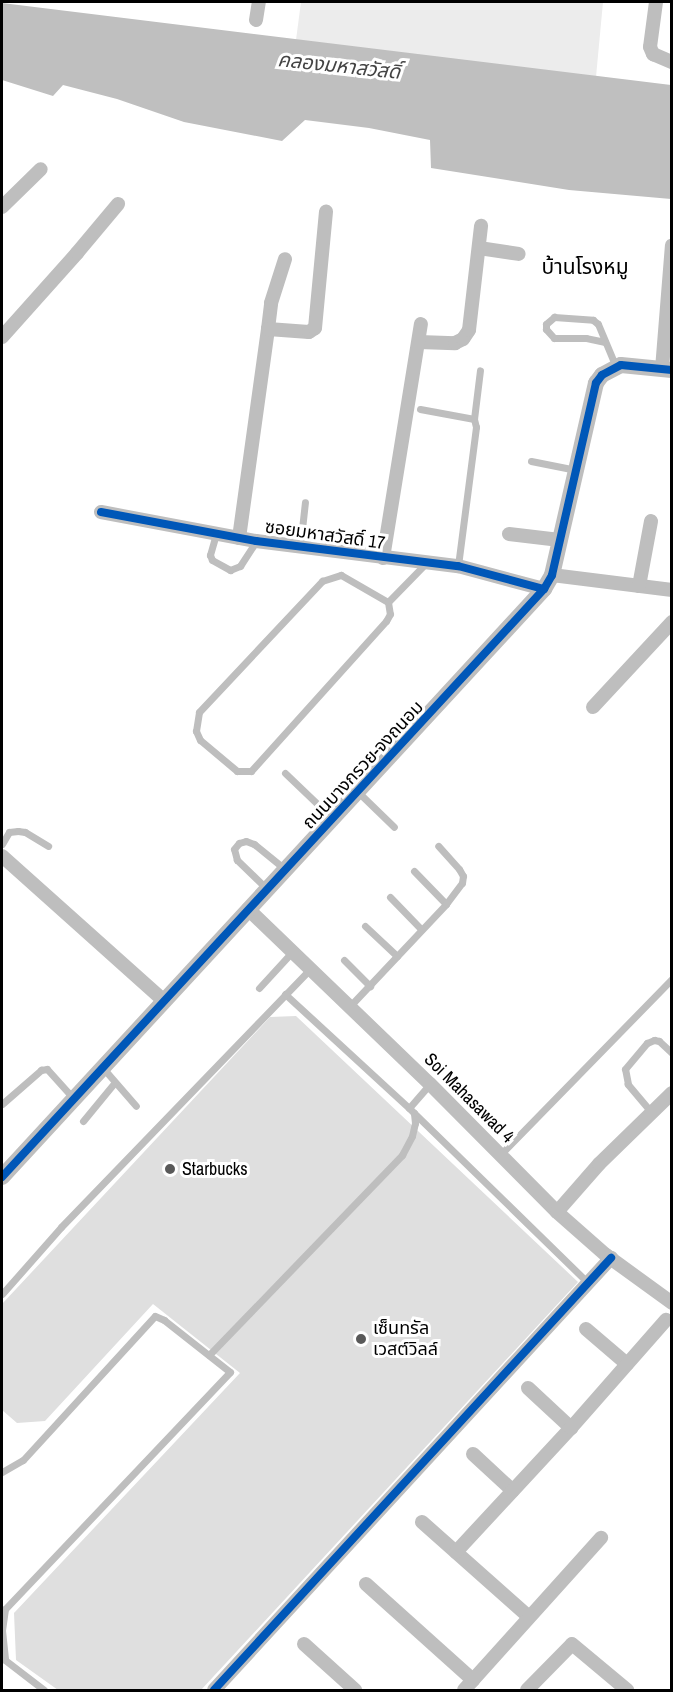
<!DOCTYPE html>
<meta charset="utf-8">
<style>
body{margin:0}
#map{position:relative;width:673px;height:1692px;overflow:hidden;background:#fff;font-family:"Archivo Narrow","Noto Sans Thai",sans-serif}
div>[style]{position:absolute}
.green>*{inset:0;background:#ececec}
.water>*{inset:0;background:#bfbfbf}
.building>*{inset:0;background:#dfdfdf}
.service>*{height:7px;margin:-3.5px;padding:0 3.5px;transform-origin:3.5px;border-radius:3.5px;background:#bebebe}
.minor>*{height:14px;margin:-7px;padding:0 7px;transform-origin:7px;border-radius:7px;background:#bebebe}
.tertiary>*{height:16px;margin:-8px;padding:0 8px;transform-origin:8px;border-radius:8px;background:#bebebe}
.cycleway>*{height:8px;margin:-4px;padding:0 4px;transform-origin:4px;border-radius:4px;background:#0057b8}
.dots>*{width:16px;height:16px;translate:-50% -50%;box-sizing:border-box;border:3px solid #fff;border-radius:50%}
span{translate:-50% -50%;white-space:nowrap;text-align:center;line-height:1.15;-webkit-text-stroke:6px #fff;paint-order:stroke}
.street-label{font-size:18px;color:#000}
.poi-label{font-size:18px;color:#000}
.left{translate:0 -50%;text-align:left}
.water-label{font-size:20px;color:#444;font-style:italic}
.quarter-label{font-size:21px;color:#000}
.frame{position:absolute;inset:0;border:3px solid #000;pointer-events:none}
</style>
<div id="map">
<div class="green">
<i style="clip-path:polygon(301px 2px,603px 2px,596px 77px,296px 40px)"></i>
</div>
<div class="water">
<i style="clip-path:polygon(2px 3px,671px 85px,671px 199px,569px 190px,431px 168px,430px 140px,369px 128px,305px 120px,282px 141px,184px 122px,117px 99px,63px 85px,53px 96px,2px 80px)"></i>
</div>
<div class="building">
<i style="clip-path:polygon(296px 1016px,578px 1282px,201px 1690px,58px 1690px,16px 1660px,14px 1613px,240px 1373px,153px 1304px,45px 1421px,17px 1423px,2px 1410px,2px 1304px,270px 1017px)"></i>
</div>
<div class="service">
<i style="left:605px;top:342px;width:19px;rotate:-168deg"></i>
<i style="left:586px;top:338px;width:32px;rotate:180deg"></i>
<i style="left:554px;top:338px;width:12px;rotate:-132deg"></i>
<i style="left:546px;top:329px;width:5px;rotate:-90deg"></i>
<i style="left:546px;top:324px;width:11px;rotate:-41deg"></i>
<i style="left:554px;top:317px;width:39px;rotate:4deg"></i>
<i style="left:593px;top:320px;width:6px;rotate:39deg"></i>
<i style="left:598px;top:324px;width:47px;rotate:67.3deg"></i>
<i style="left:420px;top:409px;width:55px;rotate:10.5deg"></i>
<i style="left:474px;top:419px;width:8px;rotate:76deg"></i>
<i style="left:476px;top:427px;width:140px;rotate:97.4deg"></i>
<i style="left:474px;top:419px;width:49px;rotate:-83deg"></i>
<i style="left:531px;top:461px;width:46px;rotate:11.3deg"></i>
<i style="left:216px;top:534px;width:22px;rotate:106deg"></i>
<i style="left:210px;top:555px;width:5px;rotate:68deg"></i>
<i style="left:212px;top:560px;width:21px;rotate:29deg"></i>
<i style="left:230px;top:570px;width:11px;rotate:-22deg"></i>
<i style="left:240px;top:566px;width:30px;rotate:-57deg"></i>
<i style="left:300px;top:547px;width:45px;rotate:-83.7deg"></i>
<i style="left:388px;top:602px;width:12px;rotate:81deg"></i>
<i style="left:390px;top:614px;width:8px;rotate:120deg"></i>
<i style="left:386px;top:621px;width:202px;rotate:132deg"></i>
<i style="left:251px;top:771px;width:14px;rotate:180deg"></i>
<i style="left:237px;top:771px;width:48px;rotate:-140deg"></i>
<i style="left:200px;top:740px;width:10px;rotate:-114deg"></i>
<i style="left:196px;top:731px;width:19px;rotate:-81deg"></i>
<i style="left:199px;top:712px;width:180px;rotate:-46.8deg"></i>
<i style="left:322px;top:581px;width:20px;rotate:-18deg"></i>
<i style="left:341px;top:575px;width:54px;rotate:29.9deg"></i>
<i style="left:388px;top:602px;width:54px;rotate:-45.7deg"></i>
<i style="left:285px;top:773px;width:64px;rotate:43.7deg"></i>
<i style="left:358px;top:792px;width:50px;rotate:44.2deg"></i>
<i style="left:2px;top:844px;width:14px;rotate:-60deg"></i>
<i style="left:9px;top:832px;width:9px;rotate:-6deg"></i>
<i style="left:18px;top:831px;width:7px;rotate:8deg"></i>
<i style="left:25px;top:832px;width:27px;rotate:31deg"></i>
<i style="left:414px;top:871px;width:46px;rotate:45.9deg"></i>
<i style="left:267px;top:889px;width:42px;rotate:-136deg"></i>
<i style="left:237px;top:860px;width:11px;rotate:-105deg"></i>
<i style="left:234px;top:849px;width:8px;rotate:-50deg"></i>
<i style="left:239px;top:843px;width:7px;rotate:-16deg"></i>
<i style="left:246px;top:841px;width:9px;rotate:21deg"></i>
<i style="left:254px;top:844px;width:40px;rotate:39deg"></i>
<i style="left:390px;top:897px;width:45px;rotate:45.9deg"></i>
<i style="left:365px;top:926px;width:44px;rotate:43.2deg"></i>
<i style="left:344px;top:960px;width:37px;rotate:45deg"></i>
<i style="left:259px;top:988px;width:50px;rotate:-47.4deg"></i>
<i style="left:285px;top:994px;width:168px;rotate:42.6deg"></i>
<i style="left:350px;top:1006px;width:140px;rotate:-46.7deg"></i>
<i style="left:446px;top:904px;width:26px;rotate:-53deg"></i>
<i style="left:462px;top:883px;width:7px;rotate:-82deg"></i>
<i style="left:463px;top:876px;width:8px;rotate:-120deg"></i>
<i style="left:459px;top:869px;width:31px;rotate:-132deg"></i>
<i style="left:103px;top:1068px;width:50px;rotate:49deg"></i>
<i style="left:2px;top:1104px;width:52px;rotate:-41.1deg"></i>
<i style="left:41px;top:1070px;width:6px;rotate:-9deg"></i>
<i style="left:47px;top:1069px;width:40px;rotate:48deg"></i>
<i style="left:414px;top:1113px;width:243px;rotate:44.3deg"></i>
<i style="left:652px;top:1113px;width:38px;rotate:-130deg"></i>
<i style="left:628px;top:1084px;width:15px;rotate:-101deg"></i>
<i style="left:625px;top:1069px;width:34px;rotate:-50deg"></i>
<i style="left:647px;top:1043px;width:8px;rotate:-23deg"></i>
<i style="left:654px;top:1040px;width:5px;rotate:11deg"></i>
<i style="left:659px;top:1041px;width:18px;rotate:43deg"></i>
<i style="left:83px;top:1121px;width:50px;rotate:-50.6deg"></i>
<i style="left:500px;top:1155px;width:246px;rotate:-45.7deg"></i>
<i style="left:2px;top:1294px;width:89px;rotate:-48.6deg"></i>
<i style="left:61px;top:1227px;width:360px;rotate:-46deg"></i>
<i style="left:209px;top:1355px;width:278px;rotate:-46deg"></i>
<i style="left:402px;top:1155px;width:21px;rotate:-62deg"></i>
<i style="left:412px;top:1136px;width:13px;rotate:-77deg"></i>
<i style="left:415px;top:1123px;width:10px;rotate:-96deg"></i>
<i style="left:414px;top:1113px;width:7px;rotate:-135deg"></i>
<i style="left:409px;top:1108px;width:32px;rotate:-49deg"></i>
<i style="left:2px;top:1472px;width:24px;rotate:-30deg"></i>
<i style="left:23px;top:1460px;width:195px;rotate:-47.5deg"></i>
<i style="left:155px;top:1316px;width:10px;rotate:24deg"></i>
<i style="left:164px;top:1320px;width:84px;rotate:38.2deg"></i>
<i style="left:230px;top:1372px;width:327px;rotate:133.5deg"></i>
<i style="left:5px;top:1609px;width:21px;rotate:98deg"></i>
<i style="left:2px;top:1630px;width:30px;rotate:84deg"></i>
<i style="left:5px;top:1660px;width:49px;rotate:37.6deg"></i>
</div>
<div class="minor">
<i style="left:656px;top:2px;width:45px;rotate:97.6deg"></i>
<i style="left:650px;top:47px;width:8px;rotate:67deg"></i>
<i style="left:653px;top:54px;width:21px;rotate:23deg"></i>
<i style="left:256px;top:20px;width:18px;rotate:-81deg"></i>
<i style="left:2px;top:207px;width:54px;rotate:-44.3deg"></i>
<i style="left:479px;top:248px;width:40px;rotate:8.5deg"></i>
<i style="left:268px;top:329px;width:26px;rotate:-83deg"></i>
<i style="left:271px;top:303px;width:46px;rotate:-72.3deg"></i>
<i style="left:2px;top:337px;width:113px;rotate:-48.2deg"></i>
<i style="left:77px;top:253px;width:64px;rotate:-50.1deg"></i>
<i style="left:419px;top:342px;width:36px;rotate:2deg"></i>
<i style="left:455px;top:343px;width:9px;rotate:-27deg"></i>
<i style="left:463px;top:339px;width:11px;rotate:-56deg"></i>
<i style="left:469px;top:330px;width:105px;rotate:-83.4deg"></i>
<i style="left:662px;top:369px;width:124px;rotate:-85.4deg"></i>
<i style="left:101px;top:512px;width:158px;rotate:10.6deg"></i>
<i style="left:256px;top:541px;width:204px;rotate:7.1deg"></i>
<i style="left:458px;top:566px;width:89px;rotate:15deg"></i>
<i style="left:509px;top:534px;width:51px;rotate:6.7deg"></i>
<i style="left:239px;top:538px;width:211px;rotate:-82.1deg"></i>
<i style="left:268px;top:329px;width:41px;rotate:4.2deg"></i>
<i style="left:309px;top:332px;width:7px;rotate:-34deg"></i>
<i style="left:315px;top:328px;width:117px;rotate:-84.6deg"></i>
<i style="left:383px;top:558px;width:237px;rotate:-80.8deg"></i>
<i style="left:552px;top:575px;width:121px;rotate:7.1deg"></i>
<i style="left:639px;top:586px;width:66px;rotate:-79.5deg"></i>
<i style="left:593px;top:707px;width:116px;rotate:-47.1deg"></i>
<i style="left:2px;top:856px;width:216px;rotate:41.8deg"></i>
<i style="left:248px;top:909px;width:252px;rotate:43.9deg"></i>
<i style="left:430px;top:1084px;width:180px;rotate:45.2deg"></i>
<i style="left:557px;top:1212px;width:65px;rotate:41.3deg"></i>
<i style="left:606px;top:1255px;width:82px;rotate:36deg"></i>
<i style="left:557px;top:1212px;width:64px;rotate:-48.8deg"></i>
<i style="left:599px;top:1164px;width:102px;rotate:-44.2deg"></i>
<i style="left:586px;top:1329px;width:54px;rotate:40.5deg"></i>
<i style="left:528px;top:1388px;width:59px;rotate:42.9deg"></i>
<i style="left:473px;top:1454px;width:54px;rotate:42.8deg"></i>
<i style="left:422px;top:1522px;width:142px;rotate:41.6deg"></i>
<i style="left:456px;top:1552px;width:169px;rotate:-47.2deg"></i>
<i style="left:571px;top:1428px;width:144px;rotate:-48.7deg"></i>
<i style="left:366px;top:1584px;width:144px;rotate:41.9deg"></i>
<i style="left:304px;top:1644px;width:69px;rotate:42deg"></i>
<i style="left:214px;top:1690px;width:587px;rotate:-47.42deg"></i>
<i style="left:464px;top:1690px;width:205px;rotate:-48deg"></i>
<i style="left:527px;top:1690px;width:64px;rotate:-45.6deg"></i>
<i style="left:572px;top:1644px;width:72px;rotate:39.9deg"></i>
</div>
<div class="tertiary">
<i style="left:2px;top:1177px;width:800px;rotate:-47.33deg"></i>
<i style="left:544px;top:589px;width:16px;rotate:-60deg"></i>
<i style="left:552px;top:575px;width:197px;rotate:-77.1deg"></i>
<i style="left:596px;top:383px;width:10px;rotate:-53deg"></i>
<i style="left:602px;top:375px;width:21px;rotate:-28deg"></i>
<i style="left:621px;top:365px;width:51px;rotate:5.6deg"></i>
</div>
<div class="cycleway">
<i style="left:101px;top:512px;width:158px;rotate:10.6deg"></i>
<i style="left:256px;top:541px;width:204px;rotate:7.1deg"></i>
<i style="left:458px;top:566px;width:89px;rotate:15deg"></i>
<i style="left:2px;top:1177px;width:800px;rotate:-47.33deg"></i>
<i style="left:544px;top:589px;width:16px;rotate:-60deg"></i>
<i style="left:552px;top:575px;width:197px;rotate:-77.1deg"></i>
<i style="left:596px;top:383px;width:10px;rotate:-53deg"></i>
<i style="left:602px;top:375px;width:21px;rotate:-28deg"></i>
<i style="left:621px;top:365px;width:51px;rotate:5.6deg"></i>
<i style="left:214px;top:1690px;width:587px;rotate:-47.42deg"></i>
</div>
<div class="dots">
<i style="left:170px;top:1169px;background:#595959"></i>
<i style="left:361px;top:1339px;background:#595959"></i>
</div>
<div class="street-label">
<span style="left:325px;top:535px;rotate:8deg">ซอยมหาสวัสดิ์ 17</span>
<span style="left:363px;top:765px;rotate:-47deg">ถนนบางกรวย-จงถนอม</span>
<span style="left:469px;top:1098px;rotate:45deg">Soi Mahasawad 4</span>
</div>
<div class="poi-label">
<span class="left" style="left:182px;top:1169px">Starbucks</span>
<span class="left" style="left:373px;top:1339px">เซ็นทรัล<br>เวสต์วิลล์</span>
</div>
<div class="water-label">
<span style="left:339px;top:65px;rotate:6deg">คลองมหาสวัสดิ์</span>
</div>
<div class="quarter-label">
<span style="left:585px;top:267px">บ้านโรงหมู</span>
</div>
<div class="frame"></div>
</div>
